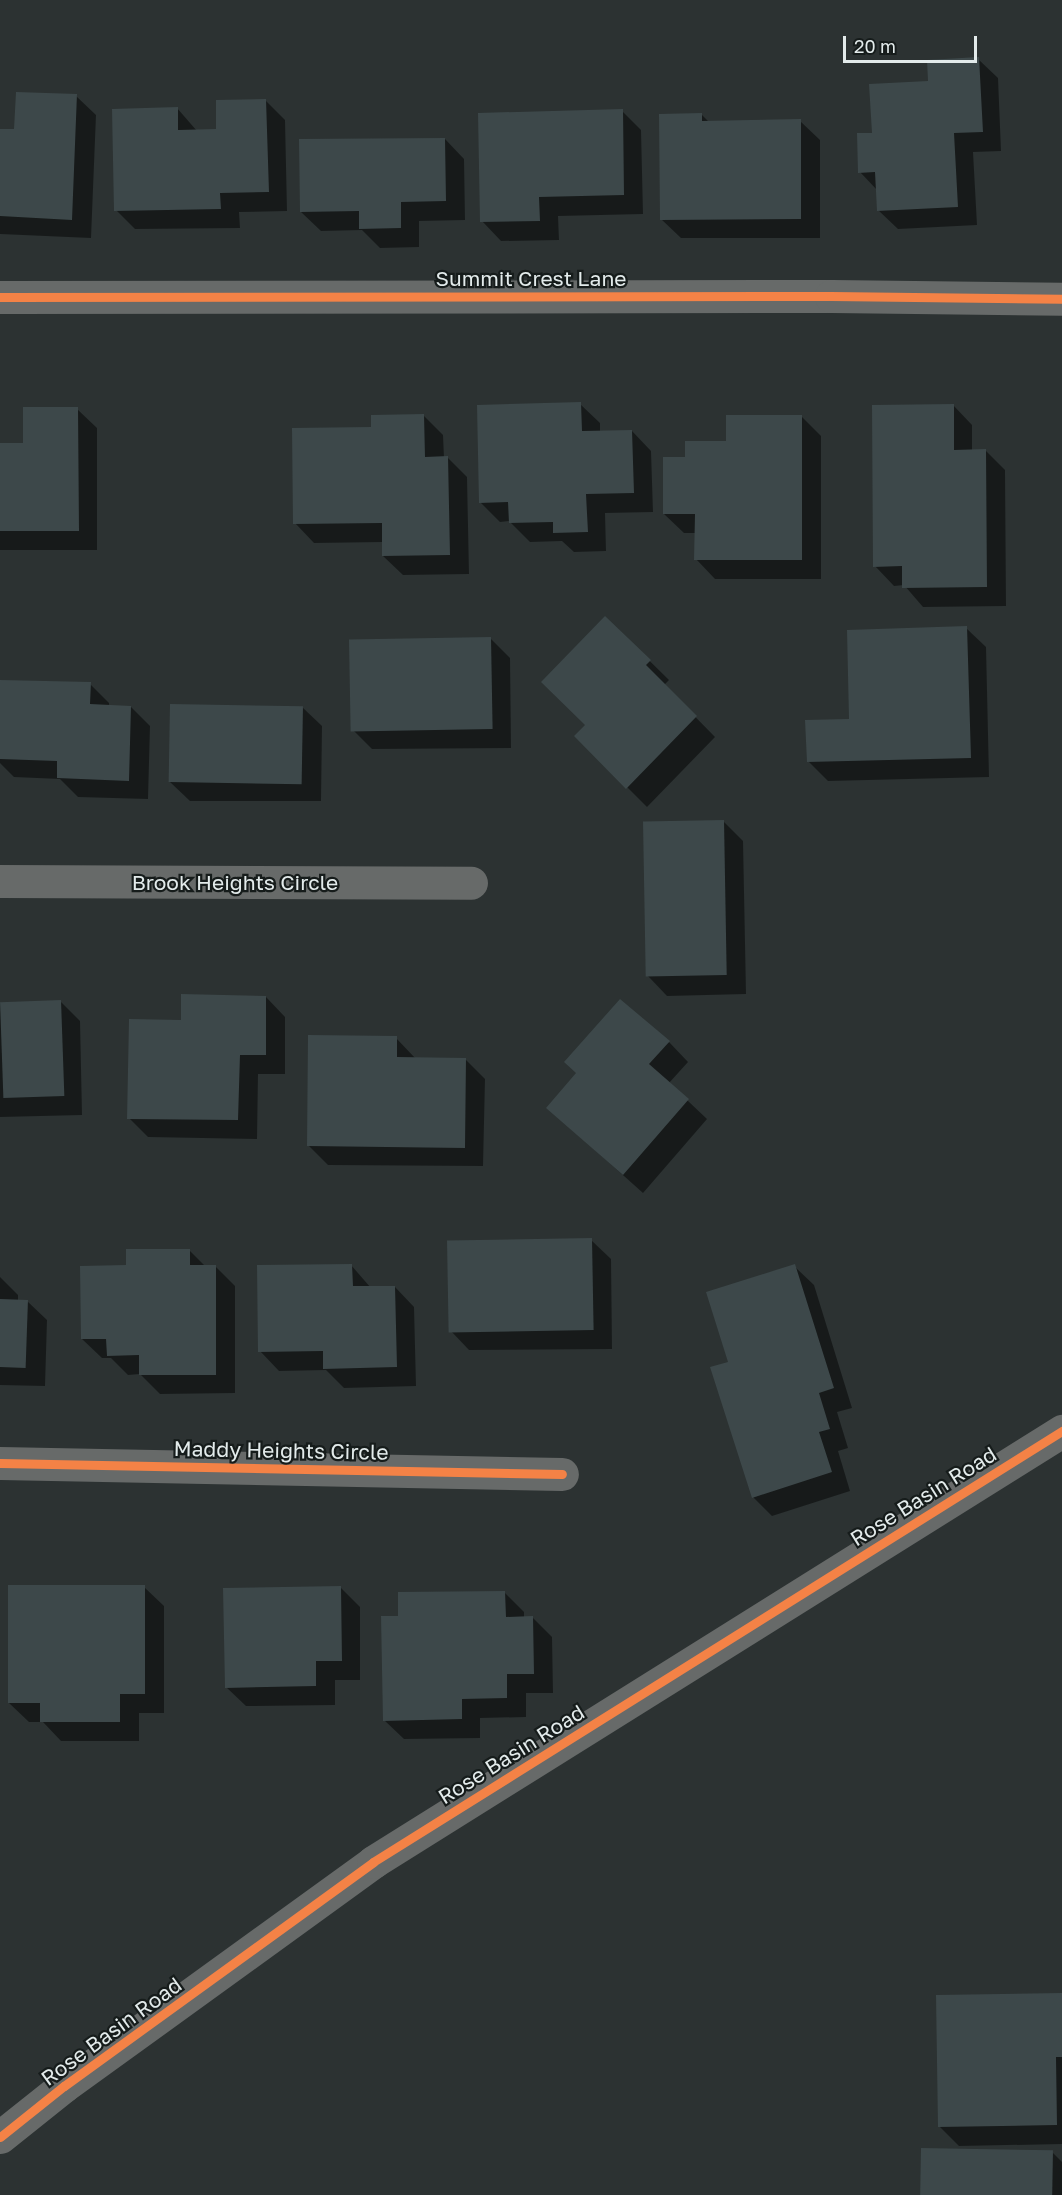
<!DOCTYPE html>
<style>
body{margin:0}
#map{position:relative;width:1062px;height:2195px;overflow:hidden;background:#2c3232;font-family:"Golos Text",sans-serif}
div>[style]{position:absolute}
.shadow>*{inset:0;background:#0007}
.building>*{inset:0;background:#3d484a;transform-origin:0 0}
.street>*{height:33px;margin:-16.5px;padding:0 16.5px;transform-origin:16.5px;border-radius:16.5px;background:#676a69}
.cycleway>*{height:9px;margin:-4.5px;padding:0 4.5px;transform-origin:4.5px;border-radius:4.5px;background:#f48246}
span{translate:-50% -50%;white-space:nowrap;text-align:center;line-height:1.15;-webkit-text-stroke:4.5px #161c1b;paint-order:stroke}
.street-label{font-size:21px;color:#e3ebeb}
.scale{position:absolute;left:843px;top:36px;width:134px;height:27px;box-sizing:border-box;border:3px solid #e3ebeb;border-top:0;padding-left:8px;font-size:18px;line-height:21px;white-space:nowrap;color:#e3ebeb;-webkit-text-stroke:4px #161c1b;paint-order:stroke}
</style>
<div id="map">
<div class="shadow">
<i style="clip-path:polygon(978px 59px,998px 78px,1001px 151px,973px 152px,977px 225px,898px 229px,878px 210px,877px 190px,860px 172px,873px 134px,930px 83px)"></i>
<i style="clip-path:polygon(76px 96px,96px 115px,91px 238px,0 234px,0 130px,16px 131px)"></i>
<i style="clip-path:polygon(266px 101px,285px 120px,287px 211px,239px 212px,240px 228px,135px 229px,116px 210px,177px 108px,197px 131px,218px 131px)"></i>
<i style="clip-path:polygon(622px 111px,641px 130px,643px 214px,558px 216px,559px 240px,501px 241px,482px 221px)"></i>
<i style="clip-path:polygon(702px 115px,709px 122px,800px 121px,820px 140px,820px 238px,681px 238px,661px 219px)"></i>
<i style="clip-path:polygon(445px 139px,464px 159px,465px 220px,419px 221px,419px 247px,380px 248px,362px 230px,321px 231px,301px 212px)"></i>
<i style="clip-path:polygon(580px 404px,600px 423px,600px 432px,632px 431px,651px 451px,653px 512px,605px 513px,606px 551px,574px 552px,562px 541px,530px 542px,509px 521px,500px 522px,480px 502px)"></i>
<i style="clip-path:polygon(953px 405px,972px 425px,972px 451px,986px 451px,1005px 470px,1006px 606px,923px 607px,904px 585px,894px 586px,875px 566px)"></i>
<i style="clip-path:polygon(77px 409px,97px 428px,97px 550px,0 550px,0 444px,25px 444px)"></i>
<i style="clip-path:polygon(424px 416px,443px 435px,444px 458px,448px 458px,467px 477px,469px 574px,403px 575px,383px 556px,383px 542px,314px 543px,295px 523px,373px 428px)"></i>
<i style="clip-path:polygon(802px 417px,821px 436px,821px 579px,715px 579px,696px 559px,696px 533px,684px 533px,664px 514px,728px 442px)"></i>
<i style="clip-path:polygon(606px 618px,669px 680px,664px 685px,715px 737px,647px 807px,576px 736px,587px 726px)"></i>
<i style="clip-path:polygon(966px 628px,986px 647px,989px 777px,828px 781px,808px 761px,851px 721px)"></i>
<i style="clip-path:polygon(491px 639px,510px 658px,511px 748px,372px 749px,352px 729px)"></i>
<i style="clip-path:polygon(0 681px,90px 684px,109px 703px,109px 706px,131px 707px,150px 726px,148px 799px,78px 797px,60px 779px,14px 777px,0 763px)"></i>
<i style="clip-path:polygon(302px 707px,322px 726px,321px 801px,190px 801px,170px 782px)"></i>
<i style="clip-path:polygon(723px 821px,743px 841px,746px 994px,667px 996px,648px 976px)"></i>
<i style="clip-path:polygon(266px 997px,285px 1017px,285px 1074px,258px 1074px,257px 1139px,148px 1137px,129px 1118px,182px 1022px)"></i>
<i style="clip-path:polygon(61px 1002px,80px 1021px,82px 1115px,0 1117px,0 1003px)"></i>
<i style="clip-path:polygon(396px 1038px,416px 1059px,465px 1059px,485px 1079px,483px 1166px,328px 1165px,308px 1145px)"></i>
<i style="clip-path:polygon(669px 1042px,688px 1062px,669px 1083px,707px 1119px,643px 1193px,548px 1108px)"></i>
<i style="clip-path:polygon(591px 1240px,611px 1259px,612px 1349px,469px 1350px,450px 1330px)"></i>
<i style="clip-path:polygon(189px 1250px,205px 1266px,215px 1266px,235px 1286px,235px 1393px,160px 1394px,140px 1374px,128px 1375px,111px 1358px,102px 1358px,82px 1339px,127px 1267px)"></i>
<i style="clip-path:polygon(351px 1265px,371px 1288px,395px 1287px,414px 1307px,416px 1386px,344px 1388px,326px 1370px,279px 1371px,260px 1351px)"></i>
<i style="clip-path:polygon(794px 1266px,814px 1285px,852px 1408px,837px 1412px,848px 1448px,838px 1451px,850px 1491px,772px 1516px,753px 1497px,730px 1363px)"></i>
<i style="clip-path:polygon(0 1277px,18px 1295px,18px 1301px,27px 1301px,47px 1320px,45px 1386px,0 1385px)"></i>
<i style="clip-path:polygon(144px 1587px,164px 1606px,164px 1713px,139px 1713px,139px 1741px,61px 1741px,43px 1722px,29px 1722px,9px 1703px)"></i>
<i style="clip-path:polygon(340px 1587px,360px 1607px,360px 1680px,335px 1680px,335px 1705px,246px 1706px,226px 1687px)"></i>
<i style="clip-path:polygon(504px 1592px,524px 1612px,524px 1618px,533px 1618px,552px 1637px,553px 1693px,526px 1693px,526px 1717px,480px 1718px,480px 1738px,404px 1739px,384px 1720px,400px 1617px)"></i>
<i style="clip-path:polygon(1062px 1994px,1062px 2144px,959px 2146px,939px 2126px)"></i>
<i style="clip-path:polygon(1052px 2152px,1062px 2162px,1062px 2195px,921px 2195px)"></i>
</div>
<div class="building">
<i style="clip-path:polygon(979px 57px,983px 132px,954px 133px,958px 207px,877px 211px,875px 172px,858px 173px,857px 133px,872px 133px,869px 84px,928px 81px,927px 60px)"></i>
<i style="clip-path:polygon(16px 92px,77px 94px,72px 220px,0 216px,0 129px,14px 129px)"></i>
<i style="clip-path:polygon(266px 99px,269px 192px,220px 193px,221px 209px,114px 211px,112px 109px,178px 107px,178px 130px,216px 129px,216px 100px)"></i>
<i style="clip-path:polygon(623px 109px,624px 195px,539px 197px,540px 221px,480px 222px,478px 113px)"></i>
<i style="clip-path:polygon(702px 113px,702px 121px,801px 119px,801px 219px,660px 220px,659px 114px)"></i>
<i style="clip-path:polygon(445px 138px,446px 201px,401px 202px,401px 228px,359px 229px,359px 211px,300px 212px,299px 139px)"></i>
<i style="clip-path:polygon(581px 402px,582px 431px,632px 430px,634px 493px,586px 494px,588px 532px,553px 533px,553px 522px,509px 523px,508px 502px,479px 503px,477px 405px)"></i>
<i style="clip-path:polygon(954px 404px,954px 450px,986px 449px,987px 587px,902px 588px,902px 566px,873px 567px,872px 405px)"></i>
<i style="clip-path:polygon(23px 407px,78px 407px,79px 531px,0 531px,0 443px,23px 443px)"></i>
<i style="clip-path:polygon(424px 414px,425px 457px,448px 456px,450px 555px,382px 556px,382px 523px,293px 524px,292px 428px,371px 427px,371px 415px)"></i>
<i style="clip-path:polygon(726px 415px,802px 415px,802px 560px,694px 560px,695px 514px,663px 514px,663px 457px,685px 457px,685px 441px,726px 441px)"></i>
<i style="clip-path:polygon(605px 616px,651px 660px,646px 665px,697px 716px,626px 789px,574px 736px,585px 725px,541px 682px)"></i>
<i style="clip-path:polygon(967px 626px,971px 758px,807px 762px,805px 720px,849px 719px,847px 630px)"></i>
<i style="left:491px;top:637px;width:92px;height:142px;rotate:89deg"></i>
<i style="clip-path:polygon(0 680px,91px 682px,90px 704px,131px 706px,129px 781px,57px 778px,57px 761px,0 759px)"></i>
<i style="left:170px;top:704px;width:133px;height:78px;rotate:1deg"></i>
<i style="left:724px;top:820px;width:155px;height:81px;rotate:89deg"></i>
<i style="clip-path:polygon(181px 994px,266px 996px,266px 1055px,240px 1055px,238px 1120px,127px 1119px,129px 1019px,181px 1020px)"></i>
<i style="clip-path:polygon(620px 999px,670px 1041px,649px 1064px,689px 1099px,623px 1175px,546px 1108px,576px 1073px,564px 1062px)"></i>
<i style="left:61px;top:1000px;width:96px;height:61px;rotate:88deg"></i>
<i style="clip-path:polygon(308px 1035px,397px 1036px,397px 1057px,466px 1058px,465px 1148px,307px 1146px)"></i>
<i style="left:592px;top:1238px;width:92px;height:145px;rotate:89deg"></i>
<i style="clip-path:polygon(126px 1249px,190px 1249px,190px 1265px,216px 1265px,216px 1375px,139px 1375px,139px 1355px,107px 1356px,106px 1339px,81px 1339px,80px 1266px,126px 1265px)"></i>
<i style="clip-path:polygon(352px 1264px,353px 1286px,395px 1286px,397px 1367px,323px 1369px,323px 1351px,258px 1352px,257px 1265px)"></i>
<i style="clip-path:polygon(795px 1264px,834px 1388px,819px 1393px,830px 1429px,819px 1432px,832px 1472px,752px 1498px,710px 1367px,728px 1362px,706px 1292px)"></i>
<i style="left:0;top:1299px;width:28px;height:68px;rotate:2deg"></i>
<i style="clip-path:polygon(8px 1585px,145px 1585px,145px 1694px,120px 1694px,120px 1722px,40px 1722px,40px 1703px,8px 1703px)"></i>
<i style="clip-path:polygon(341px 1586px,342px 1661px,316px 1661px,316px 1686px,225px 1688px,223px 1588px)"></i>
<i style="clip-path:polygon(505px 1591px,506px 1617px,533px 1616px,534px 1674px,507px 1674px,507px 1698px,462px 1699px,462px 1719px,383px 1721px,381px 1616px,398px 1616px,398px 1592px)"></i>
<i style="clip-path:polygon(1062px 1993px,1062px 2057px,1056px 2057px,1057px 2125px,938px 2127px,936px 1995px)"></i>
<i style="left:921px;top:2148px;width:132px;height:47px;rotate:1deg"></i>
</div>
<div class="street">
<i style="left:0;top:297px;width:831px;rotate:-0.07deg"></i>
<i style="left:831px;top:296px;width:231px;rotate:0.7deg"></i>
<i style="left:0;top:881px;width:471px;rotate:0.2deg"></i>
<i style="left:0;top:1463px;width:562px;rotate:1.12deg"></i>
<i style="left:0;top:2137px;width:82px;rotate:-38.6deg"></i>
<i style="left:64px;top:2086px;width:382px;rotate:-35.9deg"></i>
<i style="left:373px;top:1862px;width:813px;rotate:-32.03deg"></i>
</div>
<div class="cycleway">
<i style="left:0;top:297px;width:831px;rotate:-0.07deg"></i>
<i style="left:831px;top:296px;width:231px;rotate:0.7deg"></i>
<i style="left:0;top:1463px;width:562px;rotate:1.12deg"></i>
<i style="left:0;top:2137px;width:82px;rotate:-38.6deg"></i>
<i style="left:64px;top:2086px;width:382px;rotate:-35.9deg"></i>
<i style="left:373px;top:1862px;width:813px;rotate:-32.03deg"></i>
</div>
<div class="street-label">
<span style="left:531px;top:278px">Summit Crest Lane</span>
<span style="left:235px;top:882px">Brook Heights Circle</span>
<span style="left:281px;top:1450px;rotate:1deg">Maddy Heights Circle</span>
<span style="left:923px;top:1496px;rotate:-32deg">Rose Basin Road</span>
<span style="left:511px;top:1754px;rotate:-32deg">Rose Basin Road</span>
<span style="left:111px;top:2031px;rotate:-36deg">Rose Basin Road</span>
</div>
<div class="scale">20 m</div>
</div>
